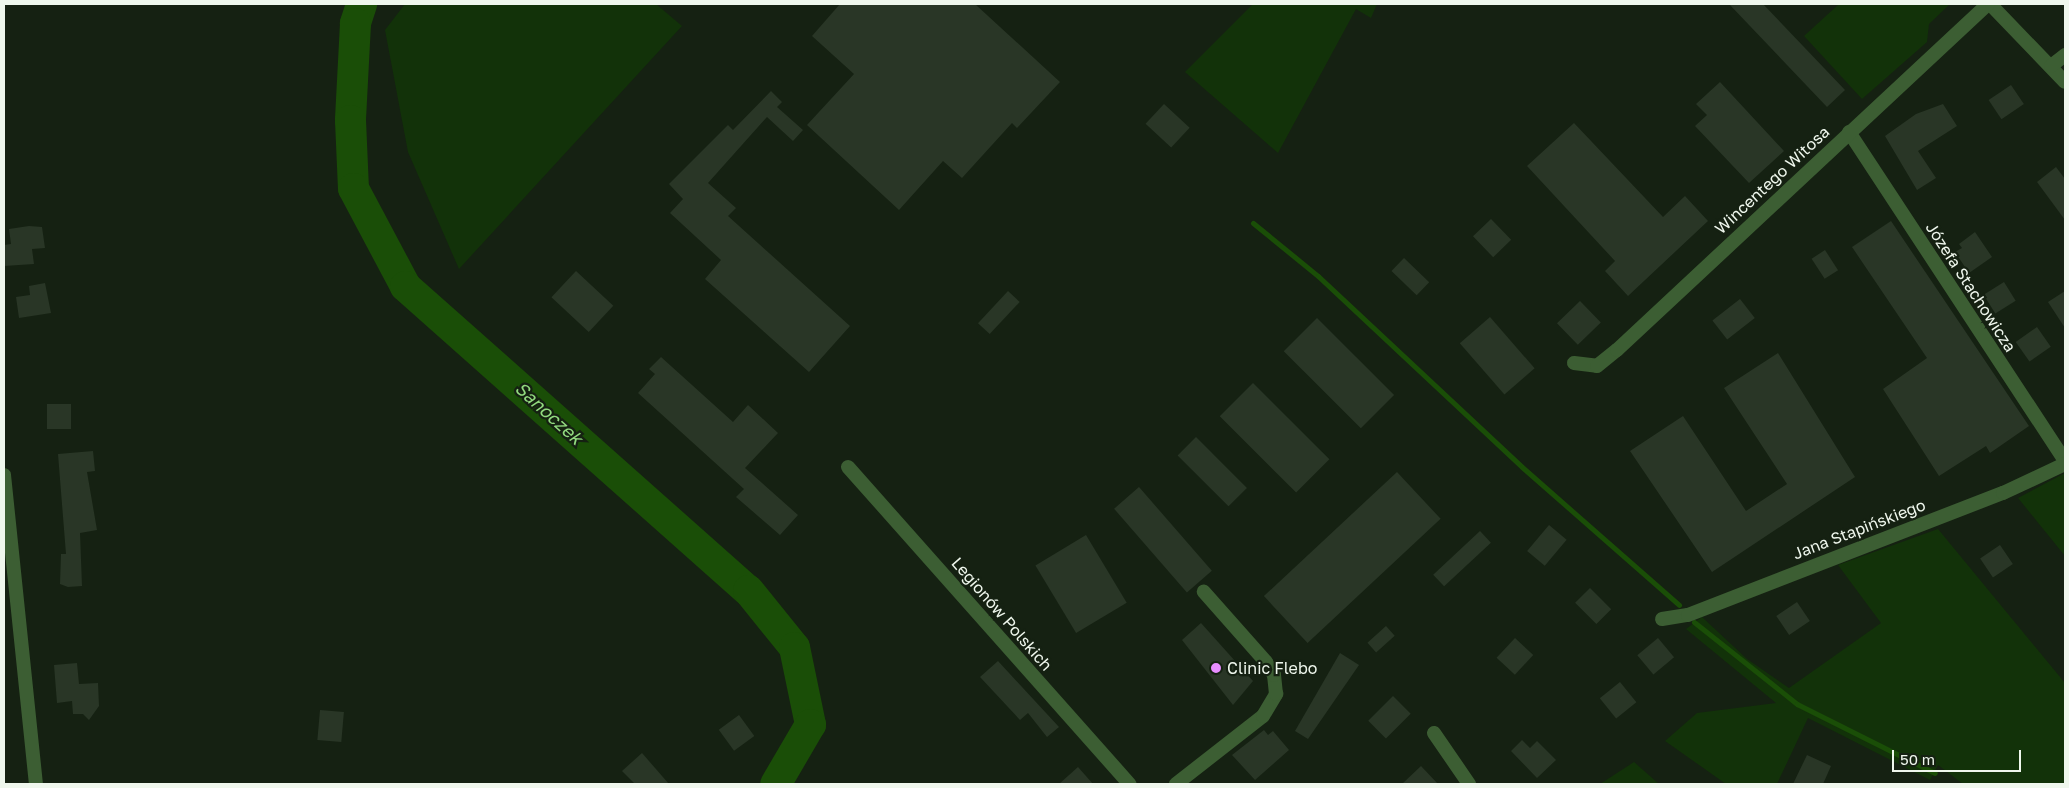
<!DOCTYPE html>
<meta charset="utf-8">
<style>
body{margin:0}
#map{position:relative;width:2069px;height:788px;overflow:hidden;background:#152112;font-family:"Golos Text",sans-serif}
div>[style]{position:absolute}
.green>*{inset:0;background:#123209}
.stream>*{height:5px;margin:-2.5px;padding:0 2.5px;transform-origin:2.5px;border-radius:2.5px;background:#1a4e07}
.river>*{height:31px;margin:-15.5px;padding:0 15.5px;transform-origin:15.5px;border-radius:15.5px;background:#1a4e07}
.building>*{inset:0;background:#293626;transform-origin:0 0}
.minor>*{height:14px;margin:-7px;padding:0 7px;transform-origin:7px;border-radius:7px;background:#3c5e33}
.dots>*{width:14px;height:14px;translate:-50% -50%;box-sizing:border-box;border:2px solid #152112;border-radius:50%}
span{translate:-50% -50%;white-space:nowrap;text-align:center;line-height:1.15;-webkit-text-stroke:4.5px #152112;paint-order:stroke}
.street-label{font-size:16px;color:#eff7ed}
.poi-label{font-size:16px;color:#eff7ed}
.left{translate:0 -50%;text-align:left}
.water-label{font-size:18px;color:#92da7f;font-style:italic}
.frame{position:absolute;inset:0;border:5px solid #eff7ed;pointer-events:none}
.scale{position:absolute;left:1892px;top:750px;width:129px;height:22px;box-sizing:border-box;border:2px solid #eff7ed;border-top:0;padding-left:6px;font-size:15px;line-height:18px;white-space:nowrap;color:#eff7ed;-webkit-text-stroke:4px #152112;paint-order:stroke}
</style>
<div id="map">
<div class="green">
<i style="clip-path:polygon(405px 4px,656px 4px,682px 26px,459px 269px,408px 152px,385px 30px)"></i>
<i style="clip-path:polygon(1253px 4px,1377px 4px,1371px 18px,1356px 9px,1278px 153px,1185px 72px)"></i>
<i style="clip-path:polygon(1839px 4px,1950px 4px,1929px 24px,1927px 42px,1862px 99px,1804px 36px)"></i>
<i style="clip-path:polygon(2065px 473px,2065px 556px,2018px 498px)"></i>
<i style="clip-path:polygon(1938px 529px,2065px 683px,2065px 784px,1963px 784px,1938px 765px,1930px 780px,1808px 718px,1777px 784px,1726px 784px,1665px 741px,1697px 713px,1776px 703px,1686px 629px,1702px 617px,1747px 659px,1789px 688px,1881px 623px,1838px 565px)"></i>
<i style="clip-path:polygon(1634px 762px,1659px 784px,1600px 784px)"></i>
</div>
<div class="stream">
<i style="left:1253px;top:223px;width:84px;rotate:39.2deg"></i>
<i style="left:1318px;top:276px;width:279px;rotate:43.1deg"></i>
<i style="left:1522px;top:467px;width:209px;rotate:41.3deg"></i>
<i style="left:1694px;top:622px;width:132px;rotate:38.5deg"></i>
<i style="left:1797px;top:704px;width:154px;rotate:26.6deg"></i>
</div>
<div class="river">
<i style="left:361px;top:4px;width:20px;rotate:108deg"></i>
<i style="left:355px;top:23px;width:97px;rotate:93deg"></i>
<i style="left:350px;top:120px;width:68px;rotate:87.5deg"></i>
<i style="left:353px;top:188px;width:111px;rotate:62deg"></i>
<i style="left:405px;top:286px;width:458px;rotate:41.6deg"></i>
<i style="left:748px;top:590px;width:73px;rotate:51.1deg"></i>
<i style="left:794px;top:647px;width:79px;rotate:78.3deg"></i>
<i style="left:810px;top:724px;width:69px;rotate:120.3deg"></i>
</div>
<div class="building">
<i style="clip-path:polygon(840px 4px,975px 4px,1060px 82px,1017px 128px,1012px 123px,962px 178px,943px 161px,899px 210px,807px 125px,854px 74px,812px 36px)"></i>
<i style="clip-path:polygon(1729px 4px,1763px 4px,1845px 90px,1827px 107px)"></i>
<i style="clip-path:polygon(1720px 82px,1784px 151px,1749px 183px,1695px 126px,1707px 115px,1696px 104px)"></i>
<i style="left:2011px;top:85px;width:23px;height:27px;rotate:56deg"></i>
<i style="clip-path:polygon(771px 91px,782px 102px,777px 107px,803px 130px,793px 141px,767px 117px,708px 183px,736px 208px,728px 216px,850px 326px,809px 372px,705px 279px,721px 260px,670px 213px,683px 199px,669px 184px,728px 125px,733px 130px)"></i>
<i style="left:1164px;top:104px;width:35px;height:27px;rotate:43deg"></i>
<i style="clip-path:polygon(1943px 104px,1957px 126px,1918px 151px,1936px 178px,1917px 190px,1885px 136px,1916px 114px)"></i>
<i style="clip-path:polygon(1574px 123px,1663px 217px,1685px 196px,1708px 221px,1628px 296px,1605px 271px,1615px 261px,1527px 166px)"></i>
<i style="clip-path:polygon(2056px 167px,2065px 179px,2065px 220px,2037px 182px)"></i>
<i style="left:1491px;top:219px;width:29px;height:25px;rotate:46deg"></i>
<i style="clip-path:polygon(1891px 221px,2029px 426px,1990px 453px,1986px 446px,1939px 476px,1883px 389px,1927px 358px,1852px 247px)"></i>
<i style="clip-path:polygon(29px 226px,42px 227px,45px 248px,32px 249px,34px 264px,4px 266px,4px 245px,11px 244px,9px 229px)"></i>
<i style="clip-path:polygon(1975px 232px,1992px 257px,1969px 273px,1955px 252px,1962px 248px,1959px 244px)"></i>
<i style="left:1825px;top:250px;width:24px;height:16px;rotate:57deg"></i>
<i style="left:1404px;top:258px;width:35px;height:18px;rotate:44deg"></i>
<i style="left:576px;top:271px;width:51px;height:36px;rotate:43deg"></i>
<i style="left:2004px;top:282px;width:22px;height:24px;rotate:58deg"></i>
<i style="clip-path:polygon(45px 283px,51px 313px,19px 318px,16px 297px,30px 295px,29px 286px)"></i>
<i style="left:1008px;top:291px;width:16px;height:44px;rotate:43deg"></i>
<i style="clip-path:polygon(2065px 291px,2065px 328px,2048px 302px)"></i>
<i style="left:1740px;top:299px;width:24px;height:35px;rotate:52deg"></i>
<i style="left:1580px;top:301px;width:30px;height:32px;rotate:46deg"></i>
<i style="left:1490px;top:317px;width:68px;height:40px;rotate:49deg"></i>
<i style="left:1317px;top:318px;width:109px;height:47px;rotate:45deg"></i>
<i style="left:2037px;top:327px;width:24px;height:26px;rotate:55deg"></i>
<i style="clip-path:polygon(1778px 353px,1855px 477px,1712px 572px,1630px 451px,1683px 416px,1746px 511px,1787px 484px,1724px 388px)"></i>
<i style="clip-path:polygon(661px 357px,733px 422px,748px 405px,778px 433px,745px 468px,798px 515px,780px 535px,736px 497px,744px 489px,638px 393px,655px 374px,649px 369px)"></i>
<i style="left:1253px;top:383px;width:108px;height:47px;rotate:45deg"></i>
<i style="left:47px;top:404px;width:24px;height:25px"></i>
<i style="left:1196px;top:437px;width:72px;height:26px;rotate:45deg"></i>
<i style="clip-path:polygon(93px 451px,95px 471px,87px 472px,97px 530px,80px 533px,82px 586px,68px 587px,60px 584px,61px 554px,66px 554px,58px 454px)"></i>
<i style="left:1397px;top:472px;width:64px;height:182px;rotate:47deg"></i>
<i style="left:1139px;top:487px;width:111px;height:33px;rotate:49deg"></i>
<i style="left:1549px;top:525px;width:23px;height:34px;rotate:40deg"></i>
<i style="left:1480px;top:531px;width:16px;height:64px;rotate:47deg"></i>
<i style="left:1086px;top:535px;width:79px;height:59px;rotate:59deg"></i>
<i style="left:2000px;top:545px;width:23px;height:24px;rotate:56deg"></i>
<i style="left:1590px;top:588px;width:30px;height:21px;rotate:45deg"></i>
<i style="left:1797px;top:602px;width:23px;height:25px;rotate:56deg"></i>
<i style="clip-path:polygon(1201px 623px,1253px 681px,1233px 705px,1182px 640px)"></i>
<i style="left:1386px;top:626px;width:13px;height:25px;rotate:48deg"></i>
<i style="left:1515px;top:638px;width:25px;height:27px;rotate:43deg"></i>
<i style="left:1658px;top:638px;width:25px;height:27px;rotate:50deg"></i>
<i style="clip-path:polygon(1340px 653px,1359px 665px,1308px 739px,1295px 731px)"></i>
<i style="clip-path:polygon(998px 661px,1059px 727px,1047px 737px,1028px 713px,1020px 720px,980px 677px)"></i>
<i style="clip-path:polygon(77px 663px,79px 684px,98px 683px,99px 706px,89px 720px,83px 714px,73px 714px,72px 701px,57px 703px,54px 665px)"></i>
<i style="left:1620px;top:682px;width:26px;height:26px;rotate:51deg"></i>
<i style="left:1393px;top:696px;width:25px;height:35px;rotate:45deg"></i>
<i style="left:320px;top:710px;width:24px;height:30px;rotate:5deg"></i>
<i style="left:739px;top:715px;width:26px;height:25px;rotate:54deg"></i>
<i style="clip-path:polygon(1264px 730px,1268px 735px,1273px 731px,1289px 750px,1255px 780px,1232px 755px)"></i>
<i style="clip-path:polygon(1522px 740px,1530px 748px,1537px 741px,1556px 760px,1537px 778px,1511px 751px)"></i>
<i style="clip-path:polygon(642px 753px,669px 784px,635px 784px,622px 771px)"></i>
<i style="clip-path:polygon(1807px 755px,1831px 766px,1823px 784px,1793px 784px)"></i>
<i style="clip-path:polygon(1421px 766px,1438px 784px,1402px 784px)"></i>
<i style="clip-path:polygon(1078px 767px,1093px 784px,1059px 784px)"></i>
</div>
<div class="minor">
<i style="left:1990px;top:4px;width:108px;rotate:46.1deg"></i>
<i style="left:2051px;top:66px;width:18px;rotate:-38deg"></i>
<i style="left:1849px;top:132px;width:394px;rotate:56.7deg"></i>
<i style="left:1574px;top:363px;width:23px;rotate:7deg"></i>
<i style="left:1597px;top:366px;width:26px;rotate:-39deg"></i>
<i style="left:1617px;top:350px;width:507px;rotate:-43deg"></i>
<i style="left:848px;top:467px;width:424px;rotate:48.4deg"></i>
<i style="left:4px;top:475px;width:311px;rotate:84.1deg"></i>
<i style="left:1662px;top:619px;width:26px;rotate:-9deg"></i>
<i style="left:1688px;top:615px;width:338px;rotate:-21.2deg"></i>
<i style="left:2003px;top:493px;width:68px;rotate:-25.1deg"></i>
<i style="left:1434px;top:733px;width:62px;rotate:55.5deg"></i>
<i style="left:1176px;top:784px;width:110px;rotate:-38deg"></i>
<i style="left:1263px;top:716px;width:26px;rotate:-59deg"></i>
<i style="left:1276px;top:694px;width:19px;rotate:-96deg"></i>
<i style="left:1274px;top:675px;width:15px;rotate:-122deg"></i>
<i style="left:1266px;top:662px;width:94px;rotate:-131.5deg"></i>
</div>
<div class="dots">
<i style="left:1216px;top:668px;background:#e88eff"></i>
</div>
<div class="street-label">
<span style="left:1772px;top:180px;rotate:-43deg">Wincentego Witosa</span>
<span style="left:1971px;top:287px;rotate:57deg">Józefa Stachowicza</span>
<span style="left:1859px;top:529px;rotate:-21deg">Jana Stapińskiego</span>
<span style="left:1002px;top:614px;rotate:49deg">Legionów Polskich</span>
</div>
<div class="poi-label">
<span class="left" style="left:1227px;top:668px">Clinic Flebo</span>
</div>
<div class="water-label">
<span style="left:549px;top:413px;rotate:42deg">Sanoczek</span>
</div>
<div class="frame"></div>
<div class="scale">50 m</div>
</div>
